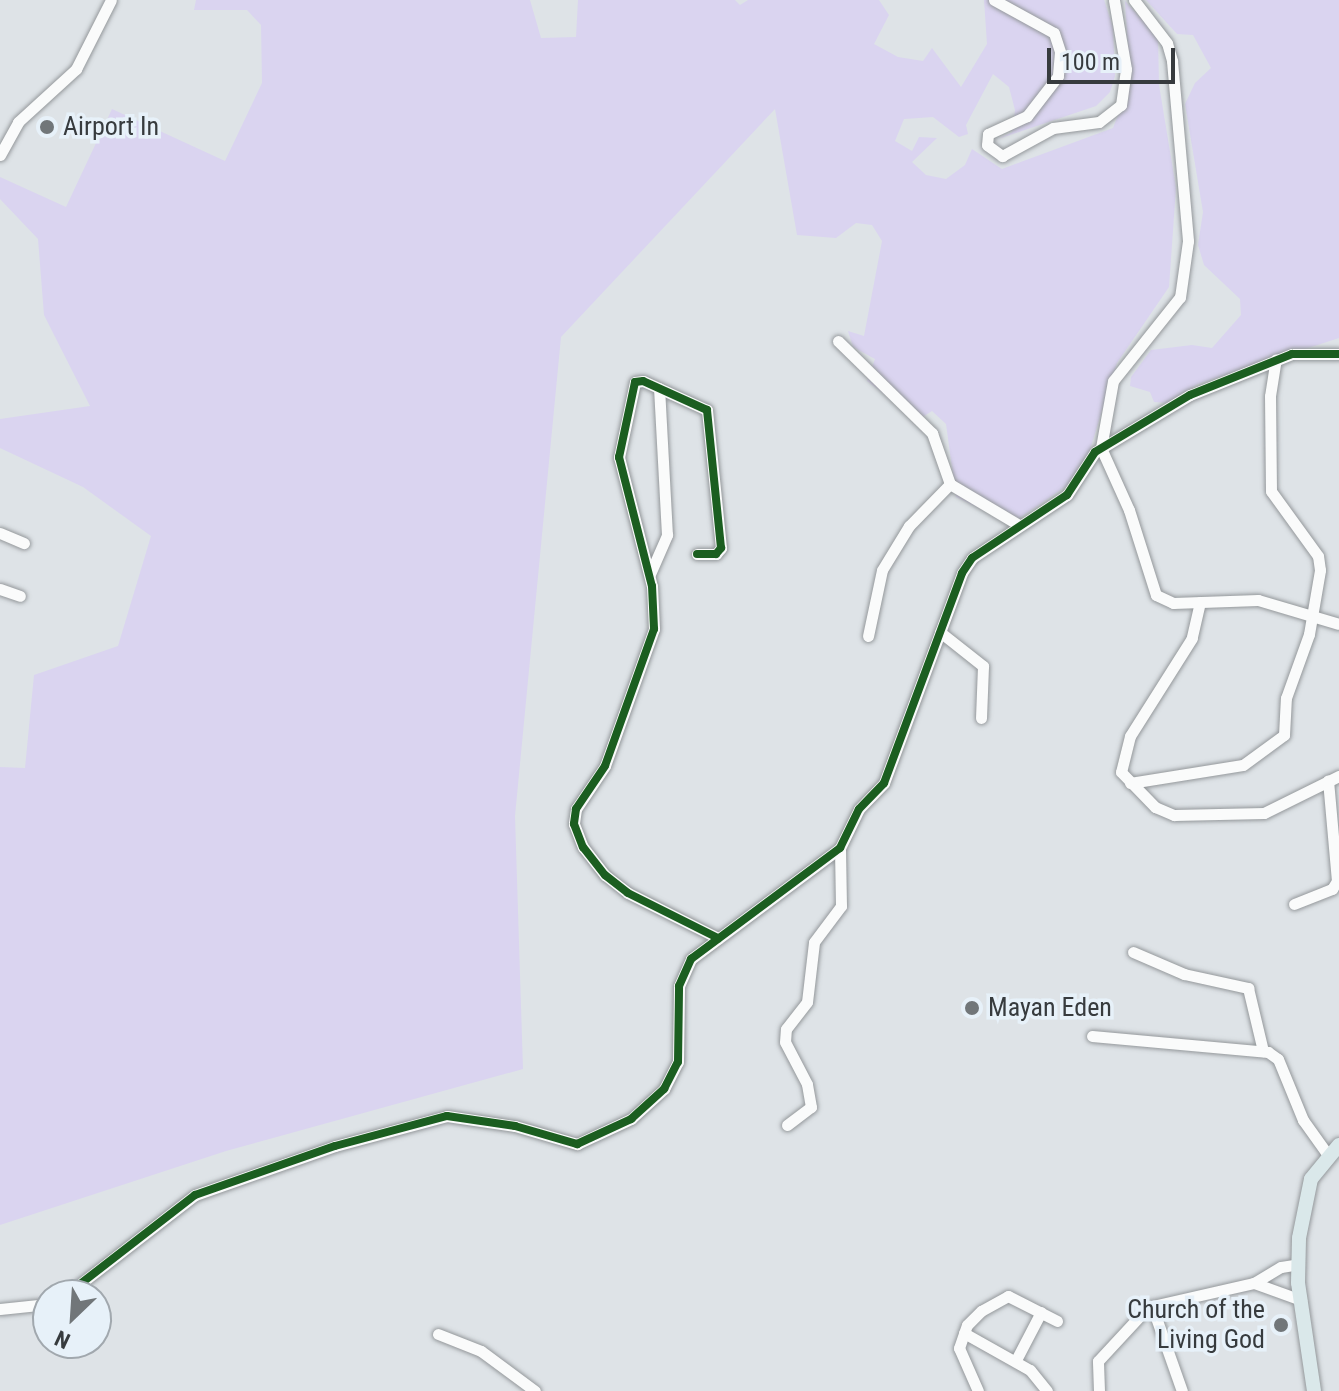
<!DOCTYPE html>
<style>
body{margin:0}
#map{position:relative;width:1339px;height:1391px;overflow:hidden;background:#dee3e7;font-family:"Roboto Condensed",sans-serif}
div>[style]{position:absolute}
.green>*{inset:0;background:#dad4f0}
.roads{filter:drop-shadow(0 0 2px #94989b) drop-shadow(0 0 2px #94989b)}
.minor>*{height:11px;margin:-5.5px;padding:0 5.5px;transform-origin:5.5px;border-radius:5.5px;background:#fafbfb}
.major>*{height:14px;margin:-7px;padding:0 7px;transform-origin:7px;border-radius:7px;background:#dae8ea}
.cycleway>*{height:8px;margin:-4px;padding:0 4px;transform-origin:4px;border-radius:4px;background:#1b5e20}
.dots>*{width:22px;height:22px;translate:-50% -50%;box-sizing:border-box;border:4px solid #e7f1f9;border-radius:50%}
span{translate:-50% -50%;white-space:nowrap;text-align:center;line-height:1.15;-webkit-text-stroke:7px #e7f1f9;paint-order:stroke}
.poi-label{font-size:26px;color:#373b3e}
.left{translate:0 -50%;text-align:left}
.right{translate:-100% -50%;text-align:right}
.north{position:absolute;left:32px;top:1279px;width:80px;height:80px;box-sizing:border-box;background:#e7f1f9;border:2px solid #a1a8ae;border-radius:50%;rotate:205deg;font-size:22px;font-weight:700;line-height:32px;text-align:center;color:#373b3e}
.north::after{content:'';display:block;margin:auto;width:28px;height:36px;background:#717679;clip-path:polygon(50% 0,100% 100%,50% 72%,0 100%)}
.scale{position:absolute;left:1047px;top:48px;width:128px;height:36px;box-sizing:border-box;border:4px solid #373b3e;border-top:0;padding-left:10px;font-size:24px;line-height:28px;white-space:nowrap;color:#373b3e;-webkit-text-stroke:6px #e7f1f9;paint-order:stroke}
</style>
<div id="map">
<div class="green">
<i style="clip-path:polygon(196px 0,530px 0,541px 38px,576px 37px,578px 0,735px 0,740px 5px,748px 0,879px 0,889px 15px,874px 44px,898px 57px,923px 61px,932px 48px,961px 87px,987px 44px,984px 0,1104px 0,1113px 27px,1115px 76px,1110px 92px,1096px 106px,998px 139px,1012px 132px,1015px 110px,1009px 87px,993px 74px,966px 125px,968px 134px,959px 137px,933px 117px,904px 119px,895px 141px,912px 151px,919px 137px,937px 138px,912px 162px,926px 175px,946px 179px,965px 165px,972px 149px,1002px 169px,1113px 128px,1130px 84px,1125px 1px,1158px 37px,1159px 85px,1176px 188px,1169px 287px,1117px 363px,1088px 456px,1071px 483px,1011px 524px,956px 497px,946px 424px,932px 411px,918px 420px,867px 381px,875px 359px,853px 347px,848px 331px,864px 336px,882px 241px,872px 225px,856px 223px,836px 238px,797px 235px,775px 109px,561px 337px,515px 816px,523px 1069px,226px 1151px,0 1225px,0 767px,25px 768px,34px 675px,118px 646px,151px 536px,83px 487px,0 448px,0 419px,90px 406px,44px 315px,38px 239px,0 199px,0 177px,66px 207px,112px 109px,225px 161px,262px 83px,261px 25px,247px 10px,194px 10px)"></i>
<i style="clip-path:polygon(1146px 0,1339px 0,1339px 338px,1198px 384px,1167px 403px,1154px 402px,1150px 392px,1130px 386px,1131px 377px,1151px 350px,1192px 345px,1212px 348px,1241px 315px,1240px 299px,1204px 265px,1198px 245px,1203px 212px,1185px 104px,1195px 83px,1211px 68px,1193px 35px,1177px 34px)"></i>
</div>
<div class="roads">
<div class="minor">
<i style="left:994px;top:0;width:68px;rotate:28.8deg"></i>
<i style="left:1054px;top:33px;width:20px;rotate:72deg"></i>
<i style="left:1060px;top:52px;width:24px;rotate:95deg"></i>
<i style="left:1058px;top:76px;width:51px;rotate:127.8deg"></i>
<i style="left:1027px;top:116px;width:43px;rotate:155.2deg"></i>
<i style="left:988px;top:134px;width:11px;rotate:95deg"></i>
<i style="left:987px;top:145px;width:19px;rotate:36deg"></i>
<i style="left:1002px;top:156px;width:58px;rotate:-28.8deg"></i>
<i style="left:1053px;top:128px;width:46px;rotate:-7.4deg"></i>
<i style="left:1099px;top:122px;width:28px;rotate:-38deg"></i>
<i style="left:1121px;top:105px;width:36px;rotate:-82deg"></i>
<i style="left:1126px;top:69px;width:70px;rotate:-99.9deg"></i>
<i style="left:1134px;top:0;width:54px;rotate:52.5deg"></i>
<i style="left:1167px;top:43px;width:19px;rotate:74deg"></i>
<i style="left:1172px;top:61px;width:181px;rotate:84.9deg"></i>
<i style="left:1188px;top:241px;width:57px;rotate:98.1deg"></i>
<i style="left:1180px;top:297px;width:107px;rotate:128.6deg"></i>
<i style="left:1113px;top:381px;width:68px;rotate:100.2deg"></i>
<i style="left:1101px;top:448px;width:68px;rotate:65.7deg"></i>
<i style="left:1129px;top:510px;width:89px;rotate:72.4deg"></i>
<i style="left:1156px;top:595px;width:19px;rotate:25deg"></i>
<i style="left:1173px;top:603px;width:85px;rotate:-2deg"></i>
<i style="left:1258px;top:600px;width:84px;rotate:16.5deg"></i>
<i style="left:0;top:155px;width:38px;rotate:-61deg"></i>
<i style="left:18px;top:122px;width:79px;rotate:-42.4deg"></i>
<i style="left:76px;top:69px;width:77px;rotate:-63.1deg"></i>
<i style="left:838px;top:341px;width:132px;rotate:44.4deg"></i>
<i style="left:932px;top:433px;width:54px;rotate:70.6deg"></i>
<i style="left:950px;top:484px;width:80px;rotate:30.7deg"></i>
<i style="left:0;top:533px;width:26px;rotate:23deg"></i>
<i style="left:697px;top:554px;width:19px"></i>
<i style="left:716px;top:554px;width:8px;rotate:-50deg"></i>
<i style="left:721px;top:548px;width:139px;rotate:-95.8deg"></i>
<i style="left:707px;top:410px;width:70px;rotate:-155.6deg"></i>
<i style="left:643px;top:381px;width:8px;rotate:173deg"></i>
<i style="left:635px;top:382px;width:77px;rotate:102deg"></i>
<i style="left:619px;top:457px;width:133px;rotate:75.7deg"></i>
<i style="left:652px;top:586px;width:43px;rotate:87.3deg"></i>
<i style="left:654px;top:629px;width:145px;rotate:109.7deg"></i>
<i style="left:605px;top:766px;width:52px;rotate:124deg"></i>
<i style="left:576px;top:809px;width:15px;rotate:98deg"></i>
<i style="left:574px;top:824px;width:25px;rotate:69deg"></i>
<i style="left:583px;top:847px;width:36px;rotate:52deg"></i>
<i style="left:605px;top:875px;width:29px;rotate:38deg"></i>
<i style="left:628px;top:893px;width:101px;rotate:26.6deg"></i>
<i style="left:650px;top:574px;width:43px;rotate:-66.4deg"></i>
<i style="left:667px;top:535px;width:147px;rotate:-93.1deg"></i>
<i style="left:0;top:589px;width:21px;rotate:19deg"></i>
<i style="left:1200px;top:602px;width:37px;rotate:103deg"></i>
<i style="left:1192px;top:638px;width:116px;rotate:122.3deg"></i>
<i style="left:1130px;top:736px;width:37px;rotate:104deg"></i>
<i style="left:1121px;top:772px;width:49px;rotate:45.8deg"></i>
<i style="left:1155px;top:807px;width:21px;rotate:23deg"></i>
<i style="left:1174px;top:815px;width:90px;rotate:-1.3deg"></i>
<i style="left:1264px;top:813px;width:84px;rotate:-26.3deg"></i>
<i style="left:940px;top:632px;width:55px;rotate:38.3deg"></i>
<i style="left:983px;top:666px;width:52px;rotate:92.2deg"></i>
<i style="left:868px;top:636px;width:67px;rotate:-78deg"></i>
<i style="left:882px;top:570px;width:52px;rotate:-58.5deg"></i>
<i style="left:909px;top:526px;width:59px;rotate:-45.7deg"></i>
<i style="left:1130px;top:783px;width:114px;rotate:-9.1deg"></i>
<i style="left:1243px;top:765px;width:51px;rotate:-36.2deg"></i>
<i style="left:1284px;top:735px;width:37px;rotate:-87deg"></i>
<i style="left:1286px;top:698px;width:68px;rotate:-70.2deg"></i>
<i style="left:1309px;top:634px;width:65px;rotate:-80.2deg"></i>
<i style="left:1320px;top:570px;width:14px;rotate:-98deg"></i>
<i style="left:1318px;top:556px;width:80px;rotate:-125.9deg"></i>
<i style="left:1271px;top:491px;width:95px;rotate:-90.6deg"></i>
<i style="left:1270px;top:396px;width:37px;rotate:-81deg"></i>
<i style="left:1294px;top:904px;width:41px;rotate:-21.5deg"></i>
<i style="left:1332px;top:889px;width:9px;rotate:-58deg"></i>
<i style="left:1337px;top:881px;width:101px;rotate:-95.1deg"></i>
<i style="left:1133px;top:952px;width:56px;rotate:23.3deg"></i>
<i style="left:1184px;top:974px;width:66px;rotate:12.3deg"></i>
<i style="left:1248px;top:988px;width:65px;rotate:76.6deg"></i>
<i style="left:1092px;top:1036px;width:177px;rotate:5.2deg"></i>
<i style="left:1268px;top:1052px;width:12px;rotate:35deg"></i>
<i style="left:1278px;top:1059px;width:66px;rotate:67.7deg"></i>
<i style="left:1303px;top:1120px;width:43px;rotate:54.5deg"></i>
<i style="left:787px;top:1125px;width:30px;rotate:-37deg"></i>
<i style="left:811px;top:1107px;width:23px;rotate:-100deg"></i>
<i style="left:807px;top:1084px;width:47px;rotate:-117.6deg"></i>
<i style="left:785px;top:1042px;width:13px;rotate:-86deg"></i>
<i style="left:786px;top:1029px;width:34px;rotate:-52deg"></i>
<i style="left:807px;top:1002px;width:60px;rotate:-83.3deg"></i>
<i style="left:814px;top:942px;width:45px;rotate:-53.1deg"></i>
<i style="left:841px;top:906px;width:58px;rotate:-91deg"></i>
<i style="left:1254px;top:1283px;width:50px;rotate:19.9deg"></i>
<i style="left:66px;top:1295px;width:163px;rotate:-37.8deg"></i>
<i style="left:195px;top:1195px;width:148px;rotate:-19.3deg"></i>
<i style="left:335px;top:1146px;width:116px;rotate:-15deg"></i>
<i style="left:447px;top:1116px;width:69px;rotate:8.4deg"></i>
<i style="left:515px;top:1126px;width:65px;rotate:16.2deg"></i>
<i style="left:577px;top:1144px;width:60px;rotate:-24.8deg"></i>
<i style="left:631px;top:1119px;width:45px;rotate:-42.3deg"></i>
<i style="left:664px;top:1089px;width:30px;rotate:-63deg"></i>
<i style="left:678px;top:1062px;width:76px;rotate:-89.2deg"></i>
<i style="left:679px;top:986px;width:30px;rotate:-66deg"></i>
<i style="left:691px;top:959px;width:186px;rotate:-36.7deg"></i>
<i style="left:840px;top:848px;width:43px;rotate:-64deg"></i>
<i style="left:859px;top:809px;width:36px;rotate:-46deg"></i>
<i style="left:884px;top:783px;width:224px;rotate:-69.6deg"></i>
<i style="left:962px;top:573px;width:18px;rotate:-56deg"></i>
<i style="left:972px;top:558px;width:114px;rotate:-33.6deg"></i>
<i style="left:1067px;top:495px;width:51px;rotate:-56.9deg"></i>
<i style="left:1095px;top:452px;width:111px;rotate:-31deg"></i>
<i style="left:1190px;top:395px;width:110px;rotate:-21.9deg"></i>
<i style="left:1292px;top:354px;width:47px"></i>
<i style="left:1152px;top:1306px;width:90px;rotate:70.6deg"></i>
<i style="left:0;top:1309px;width:48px;rotate:-5.9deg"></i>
<i style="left:964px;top:1333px;width:76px;rotate:29.3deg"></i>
<i style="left:1030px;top:1370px;width:27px;rotate:51deg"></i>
<i style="left:438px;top:1334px;width:46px;rotate:21.6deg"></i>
<i style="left:481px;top:1351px;width:67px;rotate:36.5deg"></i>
<i style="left:1016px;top:1360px;width:54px;rotate:-62.5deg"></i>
<i style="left:978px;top:1391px;width:47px;rotate:-113.8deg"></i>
<i style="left:959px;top:1348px;width:24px;rotate:-71deg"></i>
<i style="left:967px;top:1325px;width:20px;rotate:-45deg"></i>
<i style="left:981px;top:1311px;width:31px;rotate:-29deg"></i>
<i style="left:1008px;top:1296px;width:55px;rotate:27deg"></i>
<i style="left:1099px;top:1391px;width:30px;rotate:-92deg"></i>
<i style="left:1098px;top:1361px;width:74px;rotate:-47.2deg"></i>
<i style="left:1148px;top:1307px;width:109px;rotate:-12.8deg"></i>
<i style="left:1254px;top:1283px;width:31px;rotate:-31deg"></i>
<i style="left:1281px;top:1267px;width:18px;rotate:-9deg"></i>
</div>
<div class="major">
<i style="left:1314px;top:1391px;width:109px;rotate:-98.4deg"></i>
<i style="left:1298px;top:1283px;width:45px;rotate:-88.7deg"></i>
<i style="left:1299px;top:1238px;width:60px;rotate:-78.5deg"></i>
<i style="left:1311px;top:1179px;width:44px;rotate:-50.5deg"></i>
</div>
</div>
<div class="cycleway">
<i style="left:697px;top:554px;width:19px"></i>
<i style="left:716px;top:554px;width:8px;rotate:-50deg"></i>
<i style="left:721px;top:548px;width:139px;rotate:-95.8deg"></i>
<i style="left:707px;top:410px;width:70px;rotate:-155.6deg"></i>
<i style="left:643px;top:381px;width:8px;rotate:173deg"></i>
<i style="left:635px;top:382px;width:77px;rotate:102deg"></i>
<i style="left:619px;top:457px;width:133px;rotate:75.7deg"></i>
<i style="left:652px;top:586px;width:43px;rotate:87.3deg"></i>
<i style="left:654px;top:629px;width:145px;rotate:109.7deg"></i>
<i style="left:605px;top:766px;width:52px;rotate:124deg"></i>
<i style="left:576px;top:809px;width:15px;rotate:98deg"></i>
<i style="left:574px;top:824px;width:25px;rotate:69deg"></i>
<i style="left:583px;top:847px;width:36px;rotate:52deg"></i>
<i style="left:605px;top:875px;width:29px;rotate:38deg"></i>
<i style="left:628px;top:893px;width:101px;rotate:26.6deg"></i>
<i style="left:66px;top:1295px;width:163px;rotate:-37.8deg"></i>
<i style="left:195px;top:1195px;width:148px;rotate:-19.3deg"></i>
<i style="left:335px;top:1146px;width:116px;rotate:-15deg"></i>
<i style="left:447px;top:1116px;width:69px;rotate:8.4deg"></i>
<i style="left:515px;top:1126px;width:65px;rotate:16.2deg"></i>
<i style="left:577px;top:1144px;width:60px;rotate:-24.8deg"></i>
<i style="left:631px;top:1119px;width:45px;rotate:-42.3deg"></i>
<i style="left:664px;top:1089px;width:30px;rotate:-63deg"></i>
<i style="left:678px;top:1062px;width:76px;rotate:-89.2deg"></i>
<i style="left:679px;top:986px;width:30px;rotate:-66deg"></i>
<i style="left:691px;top:959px;width:186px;rotate:-36.7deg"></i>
<i style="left:840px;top:848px;width:43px;rotate:-64deg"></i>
<i style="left:859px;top:809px;width:36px;rotate:-46deg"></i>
<i style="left:884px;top:783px;width:224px;rotate:-69.6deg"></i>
<i style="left:962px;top:573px;width:18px;rotate:-56deg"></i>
<i style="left:972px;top:558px;width:114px;rotate:-33.6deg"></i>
<i style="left:1067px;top:495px;width:51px;rotate:-56.9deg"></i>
<i style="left:1095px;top:452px;width:111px;rotate:-31deg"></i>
<i style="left:1190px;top:395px;width:110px;rotate:-21.9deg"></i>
<i style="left:1292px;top:354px;width:47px"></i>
</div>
<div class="dots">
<i style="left:47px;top:127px;background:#717679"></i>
<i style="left:972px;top:1008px;background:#717679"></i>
<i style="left:1281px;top:1325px;background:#717679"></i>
</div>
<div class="poi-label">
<span class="left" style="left:63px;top:127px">Airport In</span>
<span class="left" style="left:988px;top:1008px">Mayan Eden</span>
<span class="right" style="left:1265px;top:1325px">Church of the<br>Living God</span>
</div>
<div class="north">N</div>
<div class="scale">100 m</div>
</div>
